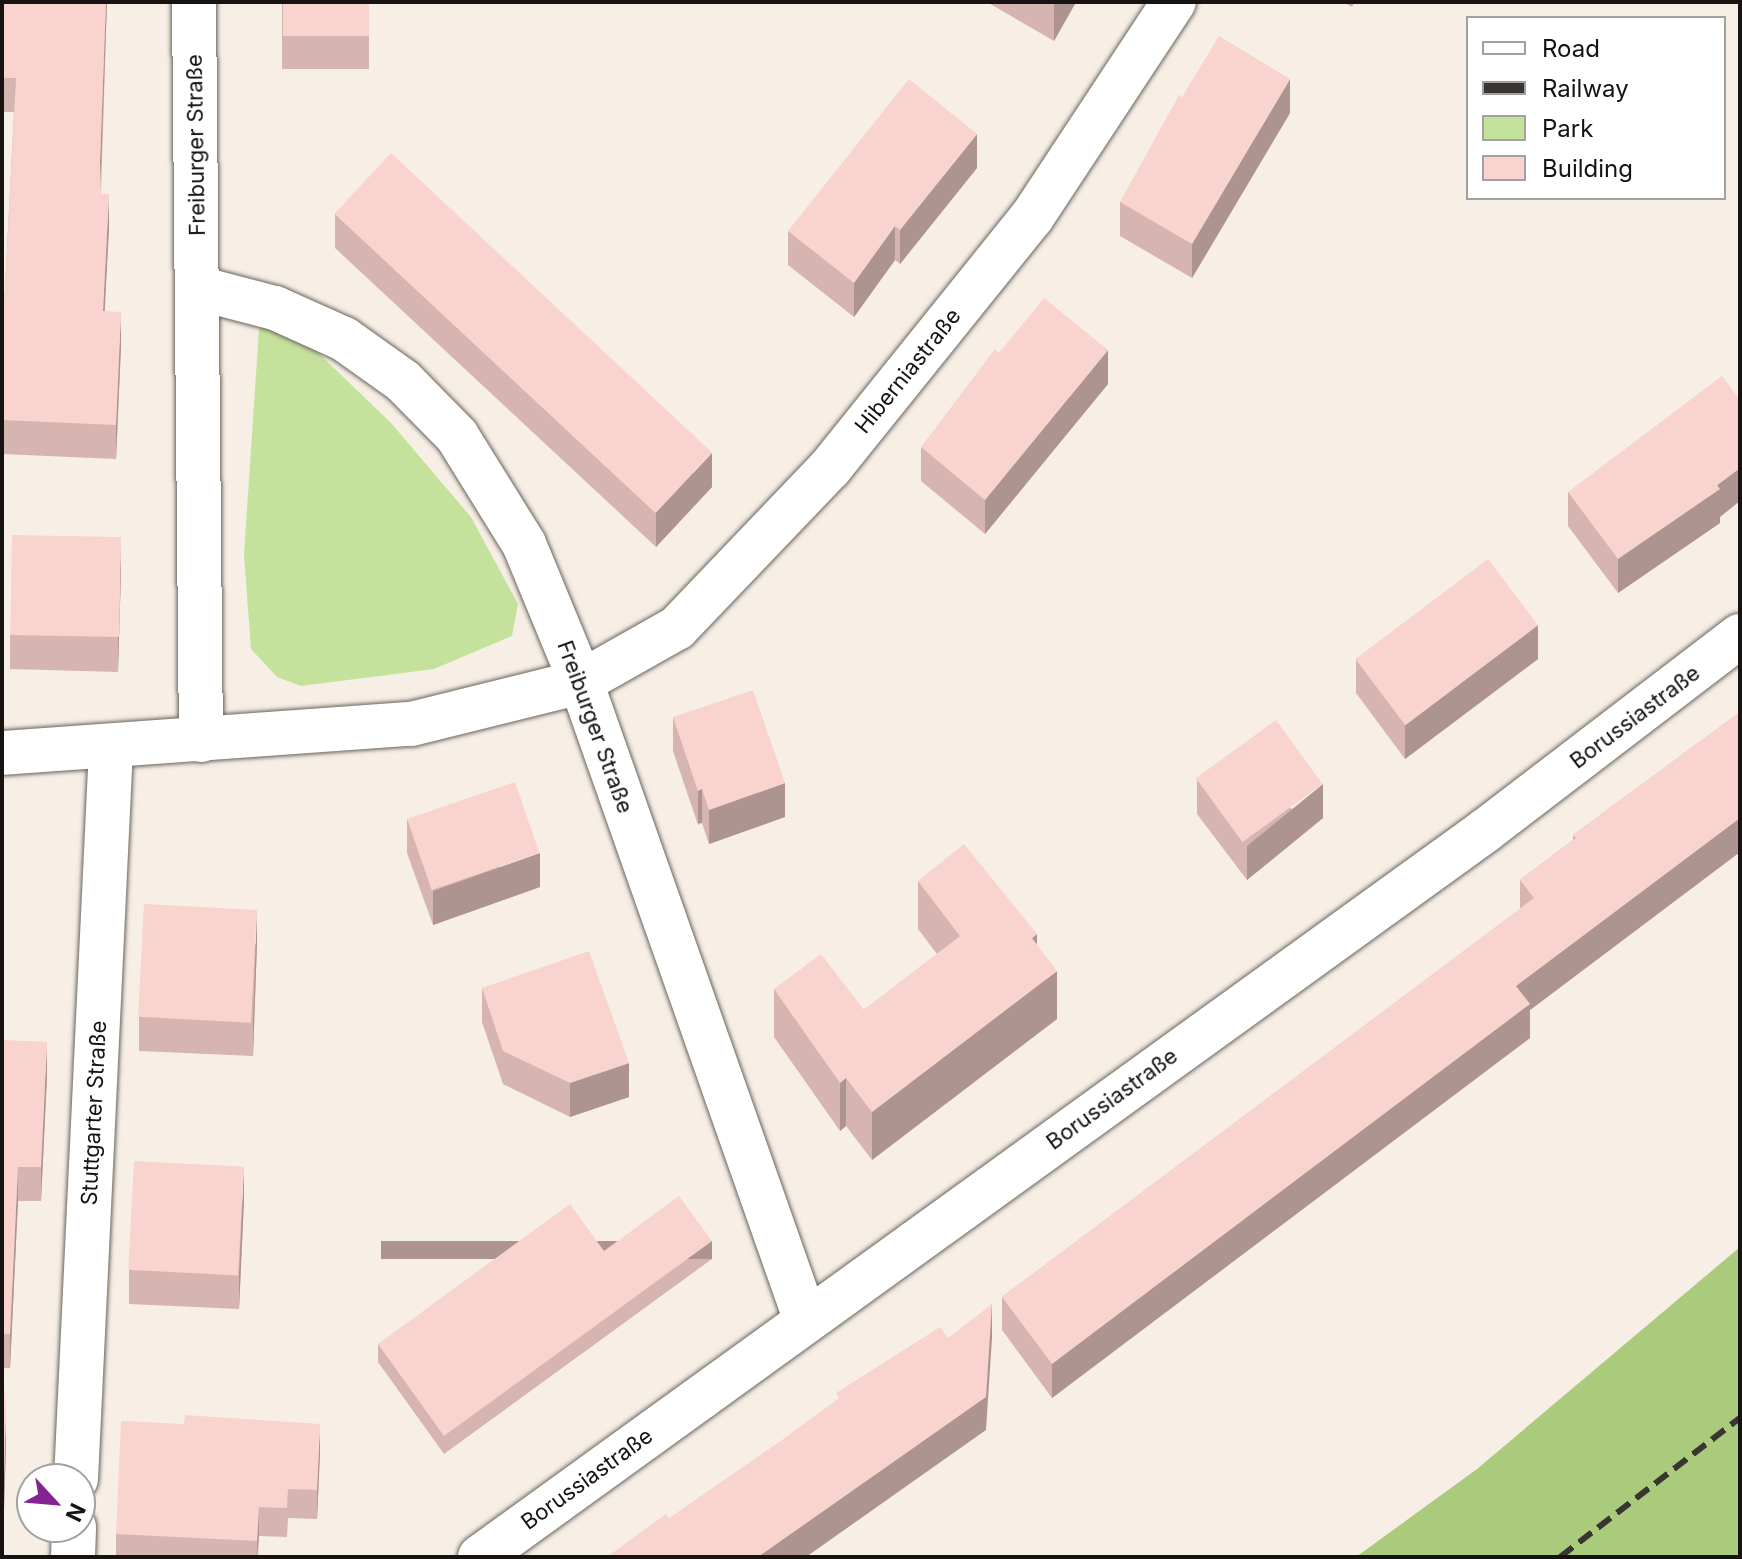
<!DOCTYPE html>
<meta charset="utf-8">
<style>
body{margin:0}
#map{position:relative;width:1742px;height:1559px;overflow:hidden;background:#f7efe6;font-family:Inter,sans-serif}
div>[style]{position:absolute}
.green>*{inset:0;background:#c4e29c}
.forest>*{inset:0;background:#aaca7c}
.roads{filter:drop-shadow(0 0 2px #6a645c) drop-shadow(0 0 2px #6a645c)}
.minor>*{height:44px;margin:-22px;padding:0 22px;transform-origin:22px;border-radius:22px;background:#fff}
.rail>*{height:6px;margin-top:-3px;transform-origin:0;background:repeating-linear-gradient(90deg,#393531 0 16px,transparent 0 24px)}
.wall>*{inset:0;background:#d6b5b0;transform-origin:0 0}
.shaded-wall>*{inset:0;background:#ae9490;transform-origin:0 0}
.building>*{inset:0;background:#f9d3cd;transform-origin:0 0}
span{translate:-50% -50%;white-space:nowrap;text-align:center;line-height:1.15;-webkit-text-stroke:8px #fff;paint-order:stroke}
.street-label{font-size:22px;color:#161310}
.frame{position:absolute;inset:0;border:4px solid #161310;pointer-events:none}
.legend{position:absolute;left:1466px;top:16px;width:260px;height:184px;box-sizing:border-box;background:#fff;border:2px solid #a2a19f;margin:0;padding:10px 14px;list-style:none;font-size:24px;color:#161310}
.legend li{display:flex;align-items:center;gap:16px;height:40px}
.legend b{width:40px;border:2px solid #a2a19f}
.north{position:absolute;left:16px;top:1463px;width:80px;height:80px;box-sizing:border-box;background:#fff;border:2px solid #a2a19f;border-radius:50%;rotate:116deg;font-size:22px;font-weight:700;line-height:32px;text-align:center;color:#161310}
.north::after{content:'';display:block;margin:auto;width:28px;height:36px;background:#822591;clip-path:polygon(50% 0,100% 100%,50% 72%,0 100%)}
</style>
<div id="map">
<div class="green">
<i style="clip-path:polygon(278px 327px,311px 346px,391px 423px,471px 517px,518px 604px,512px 636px,434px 669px,301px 686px,277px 677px,251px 649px,244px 555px,259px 328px)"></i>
</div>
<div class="forest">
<i style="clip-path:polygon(1740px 1247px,1740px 1557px,1356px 1557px,1477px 1469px)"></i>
</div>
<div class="roads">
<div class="minor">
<i style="left:194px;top:2px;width:738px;rotate:89.46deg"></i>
<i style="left:198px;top:288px;width:80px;rotate:14.6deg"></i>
<i style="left:275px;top:308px;width:76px;rotate:24.2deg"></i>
<i style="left:344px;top:339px;width:72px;rotate:35.4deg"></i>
<i style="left:403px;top:381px;width:77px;rotate:45.5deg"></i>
<i style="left:457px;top:436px;width:127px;rotate:58.2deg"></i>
<i style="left:524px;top:544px;width:149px;rotate:67.6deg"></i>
<i style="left:581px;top:682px;width:674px;rotate:70.6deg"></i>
<i style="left:2px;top:753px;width:410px;rotate:-4.1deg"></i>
<i style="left:411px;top:724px;width:175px;rotate:-13.9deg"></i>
<i style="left:581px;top:682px;width:110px;rotate:-29.4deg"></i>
<i style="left:677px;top:628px;width:221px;rotate:-46.3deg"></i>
<i style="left:830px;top:468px;width:322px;rotate:-51.2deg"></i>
<i style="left:1032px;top:217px;width:258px;rotate:-56.6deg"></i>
<i style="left:76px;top:1479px;width:733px;rotate:-87.26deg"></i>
<i style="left:73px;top:1557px;width:30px;rotate:-88deg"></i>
<i style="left:480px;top:1557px;width:1241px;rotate:-35.85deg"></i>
<i style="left:1486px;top:830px;width:320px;rotate:-37.4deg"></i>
</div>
</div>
<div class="rail">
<i style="left:1560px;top:1557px;width:227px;rotate:-37.7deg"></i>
</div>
<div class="wall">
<i style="clip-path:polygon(2px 2px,107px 2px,101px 194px,109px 228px,104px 311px,121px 346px,116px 459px,2px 454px,2px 306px,4px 307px,14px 112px,2px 112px)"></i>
<i style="left:282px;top:2px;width:87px;height:67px"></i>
<i style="clip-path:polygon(987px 2px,1076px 2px,1054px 41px)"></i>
<i style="clip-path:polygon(1343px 2px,1355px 2px,1352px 7px)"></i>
<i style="clip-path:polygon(1290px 113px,1192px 278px,1120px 236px,1120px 202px)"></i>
<i style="clip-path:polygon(977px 168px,900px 264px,895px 260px,854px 317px,788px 265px,788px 231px)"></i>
<i style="clip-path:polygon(335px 214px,712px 487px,656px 547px,335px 248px)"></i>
<i style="clip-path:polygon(1108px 384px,985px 534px,921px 481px,921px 447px)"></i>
<i style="clip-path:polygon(1568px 492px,1720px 517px,1720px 523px,1618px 593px,1568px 526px)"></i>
<i style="clip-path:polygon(121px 571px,118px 672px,10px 669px,10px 635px)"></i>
<i style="clip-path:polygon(1356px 659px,1538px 659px,1405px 759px,1356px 693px)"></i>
<i style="clip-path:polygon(1740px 712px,1740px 852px,1530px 1010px,1530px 1038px,1052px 1398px,1002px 1330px,1002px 1297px,1520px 909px,1520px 880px,1573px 840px,1573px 835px)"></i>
<i style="clip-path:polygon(673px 717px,785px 817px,709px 844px,702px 823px,698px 825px,673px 751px)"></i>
<i style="clip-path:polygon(1197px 780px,1323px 818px,1247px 880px,1197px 814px)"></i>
<i style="clip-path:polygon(407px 819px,540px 887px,433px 925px,407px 853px)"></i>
<i style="clip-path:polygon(918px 881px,1037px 946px,1057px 1019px,872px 1160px,846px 1126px,840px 1131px,774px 1037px,774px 989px,864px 1010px,937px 954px,918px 929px)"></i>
<i style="clip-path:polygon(257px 943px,253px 1056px,139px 1051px,139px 1017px)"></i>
<i style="clip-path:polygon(482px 988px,629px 1097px,570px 1117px,503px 1084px,482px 1022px)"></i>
<i style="clip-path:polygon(2px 1040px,47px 1076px,41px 1201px,18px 1201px,10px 1368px,3px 1368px,6px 1443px,3px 1544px)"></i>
<i style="clip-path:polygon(244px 1200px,239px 1309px,129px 1304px,129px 1270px)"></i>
<i style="clip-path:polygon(604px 1251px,712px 1259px,444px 1454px,378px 1362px,378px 1344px)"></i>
<i style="clip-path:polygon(320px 1453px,317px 1519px,288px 1518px,287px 1537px,259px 1536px,258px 1557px,116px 1557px,116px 1534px)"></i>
</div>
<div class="shaded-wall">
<i style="clip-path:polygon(106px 2px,107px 2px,100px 196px,100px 162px)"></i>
<i style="clip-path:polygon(1054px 2px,1076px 2px,1054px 41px)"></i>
<i style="clip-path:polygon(1290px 79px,1290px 113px,1192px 278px,1192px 244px)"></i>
<i style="clip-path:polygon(977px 134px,977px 168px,900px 264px,900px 230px)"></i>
<i style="clip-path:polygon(109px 194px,109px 228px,103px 345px,103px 311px)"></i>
<i style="clip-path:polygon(895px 226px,895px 260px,854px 317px,854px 283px)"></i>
<i style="clip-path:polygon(121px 312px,121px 346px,116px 459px,116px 425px)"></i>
<i style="clip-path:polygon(1108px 350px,1108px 384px,985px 534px,985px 500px)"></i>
<i style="clip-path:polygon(712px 453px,712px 487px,656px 547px,656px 513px)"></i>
<i style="clip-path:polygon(1740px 468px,1740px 501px,1720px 517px,1720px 523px,1618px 593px,1618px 559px)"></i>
<i style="clip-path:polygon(121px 537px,121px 571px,118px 672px,118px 638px)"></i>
<i style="clip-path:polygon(1538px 625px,1538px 659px,1405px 759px,1405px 725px)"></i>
<i style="clip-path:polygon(785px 783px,785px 817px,709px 844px,709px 810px)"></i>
<i style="clip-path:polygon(1323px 784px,1323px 818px,1247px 880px,1247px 846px)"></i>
<i style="left:702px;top:789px;width:34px;height:4px;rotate:90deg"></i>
<i style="clip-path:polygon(1740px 818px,1740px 852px,1530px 1010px,1530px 1038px,1052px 1398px,1052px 1364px,1516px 986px)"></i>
<i style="clip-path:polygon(540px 853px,540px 887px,433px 925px,433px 891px)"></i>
<i style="clip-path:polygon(257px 909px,257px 943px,253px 1056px,253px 1022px)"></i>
<i style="clip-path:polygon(1037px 934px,1037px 983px,1032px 938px)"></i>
<i style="clip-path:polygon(1057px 971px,1057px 1019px,872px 1160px,872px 1112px)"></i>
<i style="clip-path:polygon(47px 1042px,47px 1076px,41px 1201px,41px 1167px)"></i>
<i style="clip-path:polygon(629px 1063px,629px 1097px,570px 1117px,570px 1083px)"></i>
<i style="clip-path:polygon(846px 1078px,846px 1126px,840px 1131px,840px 1083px)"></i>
<i style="clip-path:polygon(244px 1166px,244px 1200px,239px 1309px,239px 1275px)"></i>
<i style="clip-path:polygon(18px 1167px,18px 1201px,10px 1368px,10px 1334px)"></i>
<i style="left:712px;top:1241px;width:18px;height:331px;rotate:90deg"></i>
<i style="clip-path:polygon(992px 1304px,992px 1338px,986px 1430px,806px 1557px,758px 1557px)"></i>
<i style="clip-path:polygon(6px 1409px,6px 1443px,3px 1544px,3px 1511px)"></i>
<i style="clip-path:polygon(320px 1424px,320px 1453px,317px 1519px,317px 1490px)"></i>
<i style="clip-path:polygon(259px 1507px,259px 1536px,257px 1557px,257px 1541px)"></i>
</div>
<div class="building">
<i style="clip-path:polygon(2px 2px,106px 2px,100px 162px,101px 194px,109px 194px,103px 311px,121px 312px,116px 425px,2px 420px,2px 306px,4px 307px,16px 78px,2px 78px)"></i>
<i style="left:283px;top:2px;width:86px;height:34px"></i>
<i style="clip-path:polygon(1219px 36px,1290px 79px,1192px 244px,1120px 202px,1179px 95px,1182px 97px)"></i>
<i style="clip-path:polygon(909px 79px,977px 134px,900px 230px,895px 226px,854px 283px,788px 231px)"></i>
<i style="left:391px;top:153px;width:439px;height:83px;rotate:43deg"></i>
<i style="clip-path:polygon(1044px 298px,1108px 350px,985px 500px,921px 447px,995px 349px,999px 353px)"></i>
<i style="clip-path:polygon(1722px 376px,1740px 400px,1740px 468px,1717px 485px,1720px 489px,1618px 559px,1568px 492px)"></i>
<i style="left:12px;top:535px;width:109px;height:100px;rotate:1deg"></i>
<i style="left:1488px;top:559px;width:83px;height:166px;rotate:53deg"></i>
<i style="clip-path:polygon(753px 690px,785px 783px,709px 810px,702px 789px,698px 791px,673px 717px)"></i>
<i style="clip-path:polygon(1740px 712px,1740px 818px,1516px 986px,1530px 1004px,1052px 1364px,1002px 1297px,1534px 898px,1520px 880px,1576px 838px,1573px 835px)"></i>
<i style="left:1276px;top:720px;width:79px;height:99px;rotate:54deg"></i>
<i style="left:515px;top:782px;width:75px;height:114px;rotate:71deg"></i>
<i style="clip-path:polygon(964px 844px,1037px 934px,1032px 938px,1057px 971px,872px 1112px,846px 1078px,840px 1083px,774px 989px,821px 954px,864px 1010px,960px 936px,918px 881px)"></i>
<i style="left:144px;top:904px;width:113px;height:113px;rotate:3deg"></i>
<i style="clip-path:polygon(589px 951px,629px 1063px,570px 1083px,503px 1051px,482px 988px)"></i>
<i style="clip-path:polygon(2px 1040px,47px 1042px,41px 1167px,18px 1167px,10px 1334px,2px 1334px)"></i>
<i style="left:134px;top:1161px;width:110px;height:109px;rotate:3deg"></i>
<i style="clip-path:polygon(679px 1196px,712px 1241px,444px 1436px,378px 1344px,570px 1204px,604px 1251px)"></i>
<i style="clip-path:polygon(992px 1304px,986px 1397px,758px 1557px,607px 1557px,666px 1514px,669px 1518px,782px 1440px,839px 1398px,836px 1393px,940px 1327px,948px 1338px)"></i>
<i style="clip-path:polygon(2px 1359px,6px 1409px,3px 1511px,2px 1510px)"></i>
<i style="clip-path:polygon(185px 1415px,320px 1424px,317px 1490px,288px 1489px,287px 1508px,259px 1507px,257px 1541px,116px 1534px,121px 1421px,184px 1424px)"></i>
</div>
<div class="street-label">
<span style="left:196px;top:145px;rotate:-91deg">Freiburger Straße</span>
<span style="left:908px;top:371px;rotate:-51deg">Hiberniastraße</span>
<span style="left:1635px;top:717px;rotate:-37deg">Borussiastraße</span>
<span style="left:595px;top:727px;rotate:70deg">Freiburger Straße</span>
<span style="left:1112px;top:1099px;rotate:-36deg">Borussiastraße</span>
<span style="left:94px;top:1113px;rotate:-87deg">Stuttgarter Straße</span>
<span style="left:587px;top:1479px;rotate:-36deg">Borussiastraße</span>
</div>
<div class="frame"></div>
<ul class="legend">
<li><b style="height:10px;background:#fff"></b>Road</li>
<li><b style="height:10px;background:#393531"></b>Railway</li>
<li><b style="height:22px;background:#c4e29c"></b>Park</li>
<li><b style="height:22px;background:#f9d3cd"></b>Building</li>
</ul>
<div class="north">N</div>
</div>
